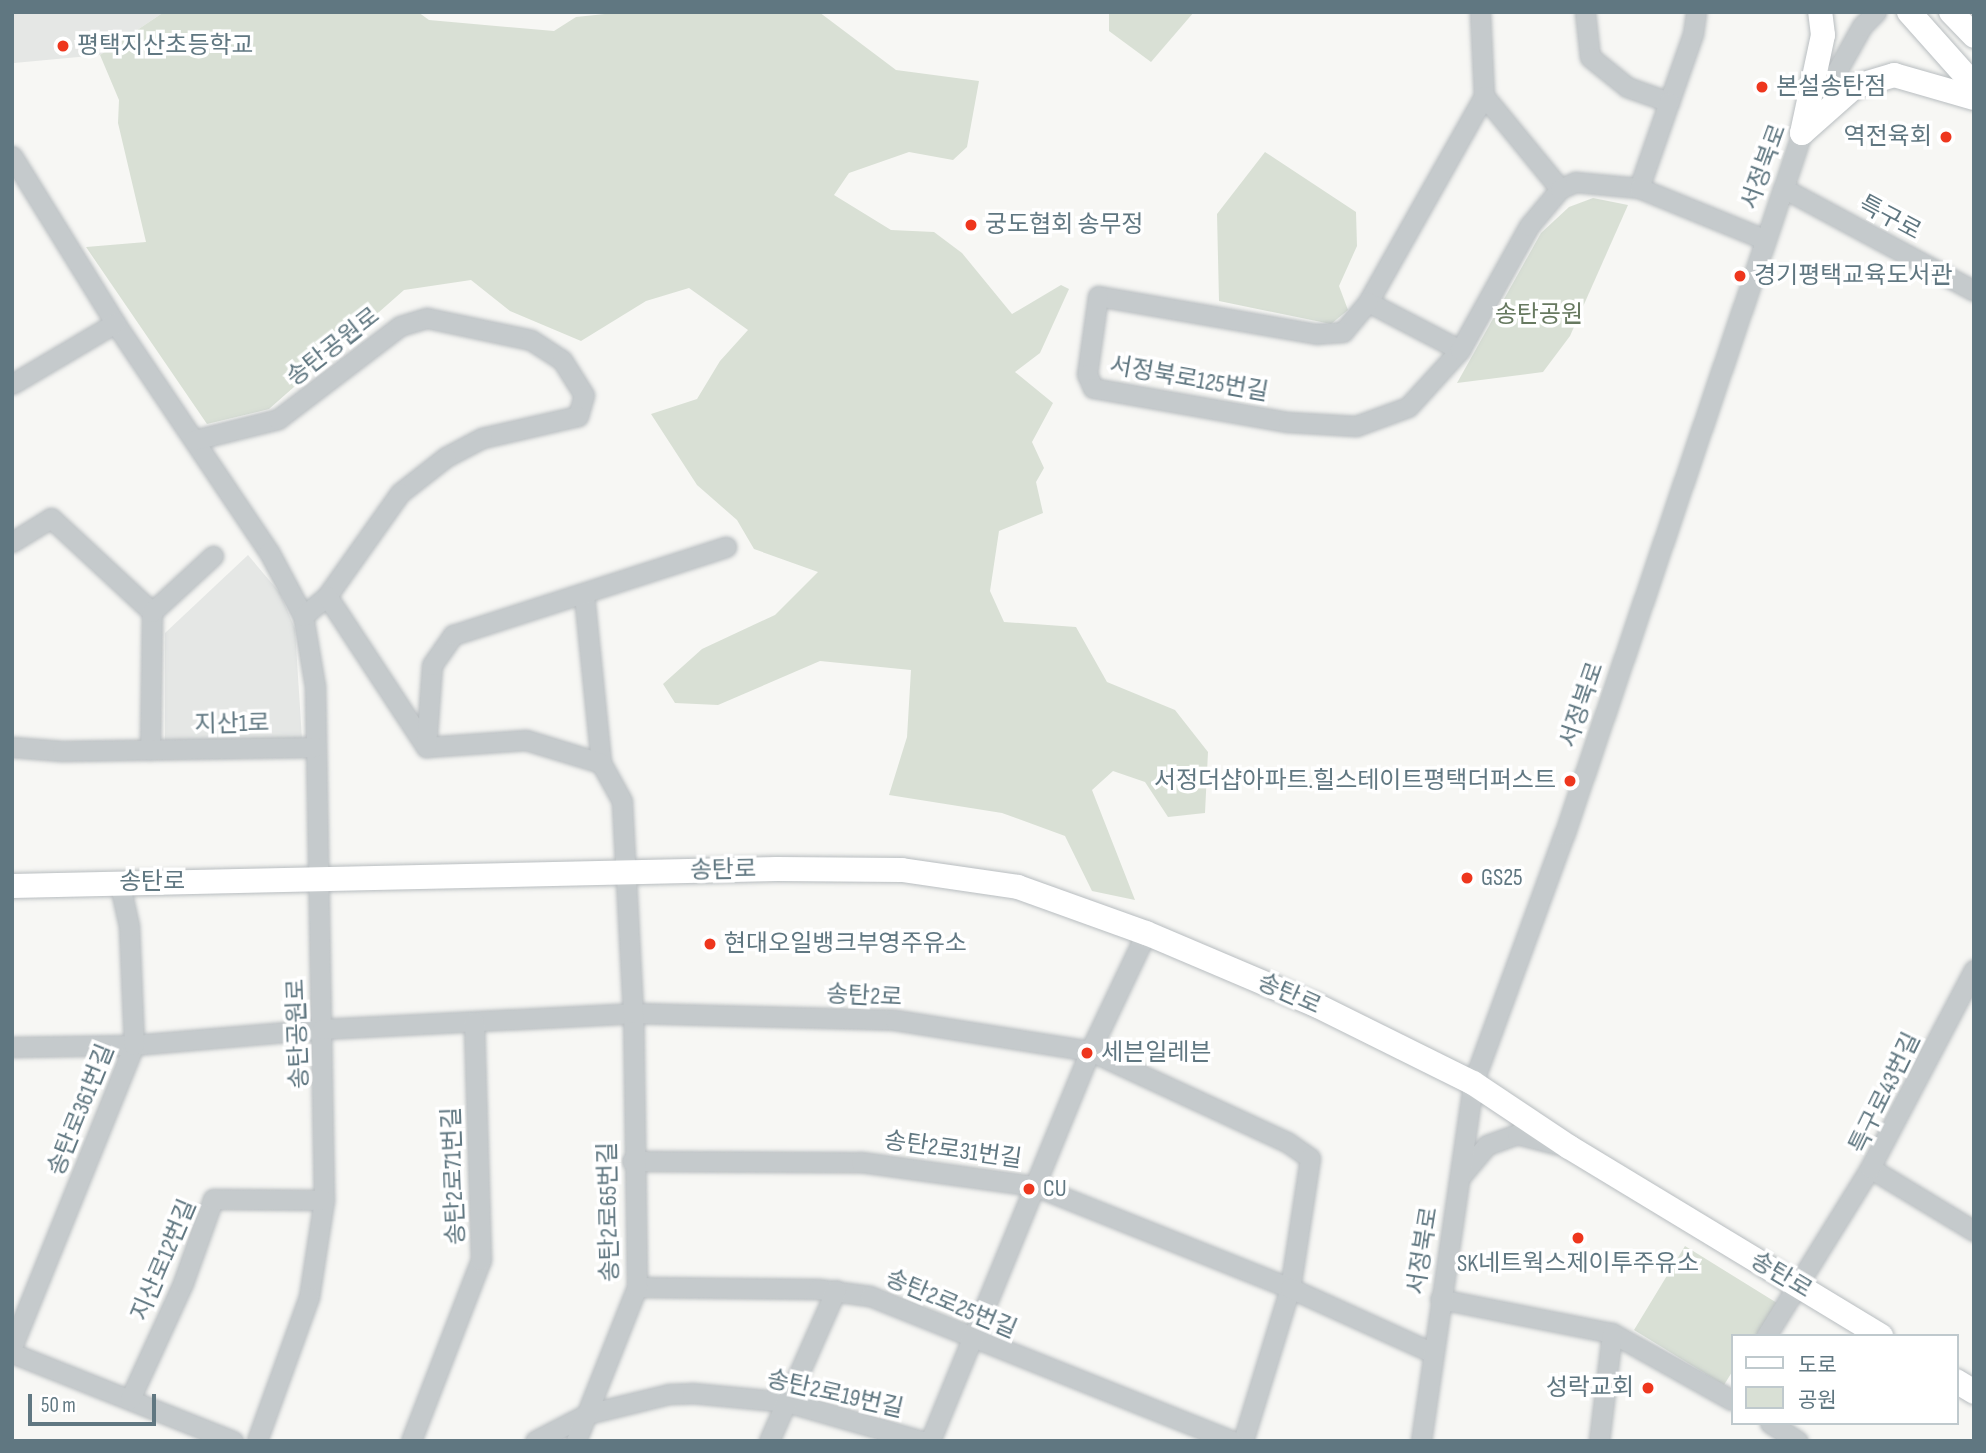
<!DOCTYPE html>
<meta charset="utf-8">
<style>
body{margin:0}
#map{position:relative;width:1986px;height:1453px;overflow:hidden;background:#f7f7f4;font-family:"Sofia Sans Condensed","Noto Sans KR",sans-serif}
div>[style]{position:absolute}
.built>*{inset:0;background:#e5e7e5}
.green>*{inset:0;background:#d9e0d5}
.roads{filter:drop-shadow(0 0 2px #b8bdc0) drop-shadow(0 0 2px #b8bdc0)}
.minor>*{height:19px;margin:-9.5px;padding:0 9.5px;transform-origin:9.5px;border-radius:9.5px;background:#c5cacc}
.major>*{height:24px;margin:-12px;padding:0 12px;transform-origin:12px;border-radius:12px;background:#fff}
.dots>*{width:19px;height:19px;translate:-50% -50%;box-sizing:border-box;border:4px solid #fff;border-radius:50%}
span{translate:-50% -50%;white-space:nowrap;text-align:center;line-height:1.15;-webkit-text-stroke:7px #fff;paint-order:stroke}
.poi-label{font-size:24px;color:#607781}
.left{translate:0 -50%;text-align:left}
.right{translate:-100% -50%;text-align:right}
.street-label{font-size:24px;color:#607781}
.park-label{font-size:24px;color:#677960}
.frame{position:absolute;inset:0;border:14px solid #607781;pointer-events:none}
.legend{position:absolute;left:1731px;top:1334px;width:228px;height:91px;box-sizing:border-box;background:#fff;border:2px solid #bfc9cd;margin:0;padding:9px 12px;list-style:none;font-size:21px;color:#607781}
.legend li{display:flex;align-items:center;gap:14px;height:35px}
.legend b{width:35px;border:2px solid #bfc9cd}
.scale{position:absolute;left:28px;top:1394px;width:128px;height:32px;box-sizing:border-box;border:4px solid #607781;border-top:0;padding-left:9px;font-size:21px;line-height:24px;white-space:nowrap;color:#607781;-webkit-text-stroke:5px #fff;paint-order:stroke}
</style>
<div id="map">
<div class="built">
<i style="clip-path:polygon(12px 12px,164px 12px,100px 55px,14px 63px)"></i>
<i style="clip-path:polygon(248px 555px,280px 593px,295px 629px,302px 740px,165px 740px,165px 633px)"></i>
</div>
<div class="green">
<i style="clip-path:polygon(164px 12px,418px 12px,429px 20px,554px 31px,576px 17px,624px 12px,819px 12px,896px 70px,979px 81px,967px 147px,953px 160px,909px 152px,849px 173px,834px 195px,891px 230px,934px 232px,962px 253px,1012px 314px,1061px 285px,1069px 289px,1040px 353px,1015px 372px,1053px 403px,1032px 442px,1044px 468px,1036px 482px,1043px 513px,999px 531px,990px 591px,1004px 622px,1076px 627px,1107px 682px,1175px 710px,1208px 752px,1205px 813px,1168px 817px,1145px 782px,1113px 771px,1092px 790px,1135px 900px,1092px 891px,1065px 836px,1002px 813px,889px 795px,907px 737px,911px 670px,820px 661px,718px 705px,675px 703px,663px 684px,702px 649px,775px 615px,818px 572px,754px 549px,737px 520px,697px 485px,651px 414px,697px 399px,720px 361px,748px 330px,689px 288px,646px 301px,581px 341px,510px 311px,471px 280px,404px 290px,269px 409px,207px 424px,86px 247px,146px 242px,118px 123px,119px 100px,100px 55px)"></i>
<i style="clip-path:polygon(1109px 12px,1194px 12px,1151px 62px,1109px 31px)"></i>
<i style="clip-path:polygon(1265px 152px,1356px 212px,1357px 246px,1339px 286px,1348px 310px,1331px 324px,1219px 301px,1217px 214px)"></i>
<i style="clip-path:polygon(1593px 198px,1628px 205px,1570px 336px,1543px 372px,1457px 383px,1541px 233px,1569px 207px)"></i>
<i style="clip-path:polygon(1685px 1246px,1777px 1303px,1756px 1336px,1732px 1336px,1732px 1372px,1724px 1385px,1634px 1330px)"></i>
</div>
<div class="roads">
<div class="minor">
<i style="left:1480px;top:12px;width:84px;rotate:87.3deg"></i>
<i style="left:1585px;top:12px;width:45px;rotate:83.7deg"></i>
<i style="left:1590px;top:57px;width:48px;rotate:39deg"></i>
<i style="left:1627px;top:87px;width:45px;rotate:19.7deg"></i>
<i style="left:1669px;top:102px;width:72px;rotate:-70.6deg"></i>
<i style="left:1693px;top:34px;width:22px;rotate:-82deg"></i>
<i style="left:12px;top:156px;width:196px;rotate:58.3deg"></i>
<i style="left:115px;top:323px;width:276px;rotate:56.1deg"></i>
<i style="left:269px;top:552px;width:72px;rotate:62deg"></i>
<i style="left:303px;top:616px;width:71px;rotate:80.3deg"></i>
<i style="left:315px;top:686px;width:514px;rotate:89deg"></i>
<i style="left:324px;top:1200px;width:98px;rotate:98.8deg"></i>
<i style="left:309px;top:1297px;width:153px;rotate:109.9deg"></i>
<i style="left:1639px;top:188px;width:91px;rotate:-70.8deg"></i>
<i style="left:1783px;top:188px;width:217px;rotate:28.3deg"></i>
<i style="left:1368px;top:302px;width:236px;rotate:-60.6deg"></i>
<i style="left:1484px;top:96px;width:120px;rotate:50.7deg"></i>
<i style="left:1460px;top:350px;width:104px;rotate:-152.4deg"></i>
<i style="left:1368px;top:302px;width:39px;rotate:130deg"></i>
<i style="left:1343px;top:332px;width:26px;rotate:176deg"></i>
<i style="left:1317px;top:334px;width:222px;rotate:-170.2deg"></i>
<i style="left:1098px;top:296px;width:79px;rotate:98deg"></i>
<i style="left:1087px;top:374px;width:15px;rotate:67deg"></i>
<i style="left:1093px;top:388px;width:198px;rotate:9.9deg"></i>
<i style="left:1288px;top:422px;width:68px;rotate:3.4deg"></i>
<i style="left:1356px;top:426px;width:55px;rotate:-20.1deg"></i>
<i style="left:1408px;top:407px;width:77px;rotate:-47.6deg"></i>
<i style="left:1460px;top:350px;width:142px;rotate:-60.9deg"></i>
<i style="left:1529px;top:226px;width:48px;rotate:-50deg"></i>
<i style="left:1560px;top:189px;width:17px;rotate:-25deg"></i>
<i style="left:1575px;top:182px;width:64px;rotate:5.4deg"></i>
<i style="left:1639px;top:188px;width:135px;rotate:22.2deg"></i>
<i style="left:12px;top:384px;width:120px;rotate:-30.6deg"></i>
<i style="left:194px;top:440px;width:87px;rotate:-14deg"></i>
<i style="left:278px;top:419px;width:153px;rotate:-37.3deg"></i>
<i style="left:400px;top:326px;width:28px;rotate:-17deg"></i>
<i style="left:427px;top:318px;width:106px;rotate:11.9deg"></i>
<i style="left:531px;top:340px;width:37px;rotate:33deg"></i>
<i style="left:562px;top:360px;width:41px;rotate:57.8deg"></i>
<i style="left:584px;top:395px;width:22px;rotate:106deg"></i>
<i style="left:578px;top:416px;width:98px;rotate:167.1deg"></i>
<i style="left:482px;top:438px;width:41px;rotate:152.2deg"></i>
<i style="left:446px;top:457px;width:58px;rotate:142deg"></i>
<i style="left:400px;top:493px;width:126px;rotate:125.3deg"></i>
<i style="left:327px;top:596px;width:31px;rotate:140deg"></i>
<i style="left:12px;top:542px;width:46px;rotate:-31.6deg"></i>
<i style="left:51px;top:518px;width:138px;rotate:42.9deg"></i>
<i style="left:152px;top:612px;width:138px;rotate:90.8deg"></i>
<i style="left:584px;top:595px;width:169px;rotate:84.2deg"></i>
<i style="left:327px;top:596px;width:181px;rotate:56.7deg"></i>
<i style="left:152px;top:612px;width:83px;rotate:-42.6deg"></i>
<i style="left:12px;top:747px;width:50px;rotate:4.6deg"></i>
<i style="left:62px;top:751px;width:253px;rotate:-0.9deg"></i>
<i style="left:12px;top:1047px;width:122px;rotate:-0.9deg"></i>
<i style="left:134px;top:1045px;width:189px;rotate:-4.9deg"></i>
<i style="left:322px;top:1029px;width:311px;rotate:-2.9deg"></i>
<i style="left:633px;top:1013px;width:262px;rotate:1.5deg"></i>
<i style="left:895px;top:1020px;width:197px;rotate:9deg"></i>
<i style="left:1090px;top:1051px;width:217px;rotate:24.8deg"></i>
<i style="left:1287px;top:1142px;width:28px;rotate:35deg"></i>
<i style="left:1310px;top:1158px;width:132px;rotate:98.7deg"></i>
<i style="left:1290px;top:1288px;width:160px;rotate:107.1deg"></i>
<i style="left:632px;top:1161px;width:229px;rotate:0.3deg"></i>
<i style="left:861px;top:1162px;width:176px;rotate:7.9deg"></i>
<i style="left:1035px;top:1186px;width:275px;rotate:21.8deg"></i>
<i style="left:1290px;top:1288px;width:157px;rotate:24.4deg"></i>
<i style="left:1870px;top:1168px;width:122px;rotate:31.2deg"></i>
<i style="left:1460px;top:1177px;width:42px;rotate:-49.8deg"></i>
<i style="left:1487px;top:1145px;width:32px;rotate:-20deg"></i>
<i style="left:1517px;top:1134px;width:43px;rotate:14.7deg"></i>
<i style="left:637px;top:1287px;width:181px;rotate:0.6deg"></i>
<i style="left:818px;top:1289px;width:52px;rotate:7.7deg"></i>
<i style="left:870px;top:1296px;width:390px;rotate:21.8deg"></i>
<i style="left:1440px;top:1299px;width:175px;rotate:11.2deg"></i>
<i style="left:1612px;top:1333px;width:137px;rotate:29.2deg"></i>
<i style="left:1766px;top:1336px;width:198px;rotate:-58.2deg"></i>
<i style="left:1870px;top:1168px;width:224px;rotate:-62.3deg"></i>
<i style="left:12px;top:1347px;width:326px;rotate:-68deg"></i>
<i style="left:134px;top:1045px;width:119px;rotate:-92.4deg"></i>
<i style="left:129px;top:926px;width:46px;rotate:-102.5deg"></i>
<i style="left:12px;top:1353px;width:238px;rotate:21.7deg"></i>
<i style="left:130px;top:1399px;width:128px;rotate:-65.4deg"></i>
<i style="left:183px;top:1283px;width:89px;rotate:-70.3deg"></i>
<i style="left:213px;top:1199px;width:111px;rotate:0.5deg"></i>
<i style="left:1770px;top:1423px;width:33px;rotate:33deg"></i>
<i style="left:411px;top:1441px;width:194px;rotate:-68.9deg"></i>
<i style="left:481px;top:1260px;width:238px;rotate:-91.7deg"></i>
<i style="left:535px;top:1441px;width:59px;rotate:-27.4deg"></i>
<i style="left:587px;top:1414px;width:84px;rotate:-13.7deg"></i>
<i style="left:669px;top:1394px;width:23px;rotate:-2deg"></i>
<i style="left:692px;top:1393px;width:95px;rotate:5.4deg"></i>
<i style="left:787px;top:1402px;width:141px;rotate:16.1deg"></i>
<i style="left:576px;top:1441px;width:166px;rotate:-68.4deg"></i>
<i style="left:637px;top:1287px;width:274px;rotate:-90.8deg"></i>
<i style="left:633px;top:1013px;width:212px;rotate:-93deg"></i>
<i style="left:622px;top:801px;width:43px;rotate:-118.9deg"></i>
<i style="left:601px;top:763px;width:78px;rotate:-163deg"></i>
<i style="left:526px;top:740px;width:100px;rotate:176deg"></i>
<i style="left:426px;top:747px;width:82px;rotate:-85.8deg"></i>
<i style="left:432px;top:665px;width:37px;rotate:-55deg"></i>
<i style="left:453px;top:635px;width:287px;rotate:-17.9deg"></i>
<i style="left:769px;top:1441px;width:165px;rotate:-66.1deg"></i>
<i style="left:930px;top:1441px;width:422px;rotate:-67.7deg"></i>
<i style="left:1090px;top:1051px;width:131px;rotate:-64.6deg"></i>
<i style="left:1421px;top:1441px;width:362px;rotate:-81.7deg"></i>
<i style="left:1473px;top:1083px;width:264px;rotate:-69.9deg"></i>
<i style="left:1564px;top:835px;width:741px;rotate:-71.27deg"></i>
<i style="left:1802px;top:133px;width:123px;rotate:-60.7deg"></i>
<i style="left:1862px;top:26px;width:20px;rotate:-45deg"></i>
<i style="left:1599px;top:1441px;width:109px;rotate:-83.1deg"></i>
</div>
<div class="major">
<i style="left:1909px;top:12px;width:98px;rotate:48.3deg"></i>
<i style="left:1951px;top:12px;width:33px;rotate:46deg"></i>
<i style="left:1802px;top:133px;width:69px;rotate:-41.5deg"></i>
<i style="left:1854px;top:87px;width:42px;rotate:-16.7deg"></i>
<i style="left:1894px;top:75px;width:83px;rotate:16deg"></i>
<i style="left:1802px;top:133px;width:100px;rotate:-77.9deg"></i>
<i style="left:1823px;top:35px;width:23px;rotate:-97deg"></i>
<i style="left:12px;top:886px;width:765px;rotate:-1.27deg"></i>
<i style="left:777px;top:869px;width:125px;rotate:0.5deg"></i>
<i style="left:902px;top:870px;width:117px;rotate:8.3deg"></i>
<i style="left:1018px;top:887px;width:136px;rotate:19.8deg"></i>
<i style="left:1146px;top:933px;width:185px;rotate:23deg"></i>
<i style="left:1316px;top:1005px;width:175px;rotate:26.4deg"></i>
<i style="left:1473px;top:1083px;width:115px;rotate:33.7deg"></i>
<i style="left:1569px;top:1147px;width:365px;rotate:31.2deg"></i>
<i style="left:1956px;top:1381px;width:21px;rotate:31deg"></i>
</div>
</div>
<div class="dots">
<i style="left:63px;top:46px;background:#ee361d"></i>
<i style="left:1762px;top:87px;background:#ee361d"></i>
<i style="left:1946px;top:137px;background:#ee361d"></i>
<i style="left:971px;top:225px;background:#ee361d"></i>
<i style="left:1740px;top:276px;background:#ee361d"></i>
<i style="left:1570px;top:781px;background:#ee361d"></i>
<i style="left:1467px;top:878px;background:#ee361d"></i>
<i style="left:710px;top:944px;background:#ee361d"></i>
<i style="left:1087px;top:1053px;background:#ee361d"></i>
<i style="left:1029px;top:1189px;background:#ee361d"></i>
<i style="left:1578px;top:1238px;background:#ee361d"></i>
<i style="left:1648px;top:1388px;background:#ee361d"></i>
</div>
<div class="poi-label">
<span class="left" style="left:77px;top:46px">평택지산초등학교</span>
<span class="left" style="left:1776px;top:87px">본설송탄점</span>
<span class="right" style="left:1932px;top:137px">역전육회</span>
<span class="left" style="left:985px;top:225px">궁도협회 송무정</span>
<span class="left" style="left:1754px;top:276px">경기평택교육도서관</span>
<span class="right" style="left:1556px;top:781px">서정더샵아파트.힐스테이트평택더퍼스트</span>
<span class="left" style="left:1481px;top:878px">GS25</span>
<span class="left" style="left:724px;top:944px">현대오일뱅크부영주유소</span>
<span class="left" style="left:1101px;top:1053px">세븐일레븐</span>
<span class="left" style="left:1043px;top:1189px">CU</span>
<span style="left:1578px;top:1264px">SK네트웍스제이투주유소</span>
<span class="right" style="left:1634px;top:1388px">성락교회</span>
</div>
<div class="street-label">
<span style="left:1764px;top:167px;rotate:-70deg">서정북로</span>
<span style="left:1890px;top:218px;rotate:28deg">특구로</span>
<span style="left:333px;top:347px;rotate:-38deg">송탄공원로</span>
<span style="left:1189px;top:379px;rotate:10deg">서정북로125번길</span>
<span style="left:1582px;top:705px;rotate:-71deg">서정북로</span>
<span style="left:232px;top:724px;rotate:-1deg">지산1로</span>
<span style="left:723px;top:870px;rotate:-1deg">송탄로</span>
<span style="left:152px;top:882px">송탄로</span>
<span style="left:1289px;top:994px;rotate:24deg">송탄로</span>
<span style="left:864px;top:996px;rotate:3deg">송탄2로</span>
<span style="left:298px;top:1034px;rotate:-92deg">송탄공원로</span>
<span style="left:1885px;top:1093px;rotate:-64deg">특구로43번길</span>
<span style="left:81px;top:1110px;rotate:-68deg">송탄로361번길</span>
<span style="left:953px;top:1150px;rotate:8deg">송탄2로31번길</span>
<span style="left:454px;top:1176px;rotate:-92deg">송탄2로71번길</span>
<span style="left:609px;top:1212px;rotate:-91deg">송탄2로65번길</span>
<span style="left:1423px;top:1251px;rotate:-81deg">서정북로</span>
<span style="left:164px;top:1260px;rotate:-67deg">지산로12번길</span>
<span style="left:1781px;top:1275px;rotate:31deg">송탄로</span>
<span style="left:951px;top:1304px;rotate:23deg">송탄2로25번길</span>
<span style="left:835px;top:1394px;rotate:13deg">송탄2로19번길</span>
</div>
<div class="park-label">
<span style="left:1539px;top:315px">송탄공원</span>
</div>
<div class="frame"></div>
<ul class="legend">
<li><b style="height:9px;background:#fff"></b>도로</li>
<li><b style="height:19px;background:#d9e0d5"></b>공원</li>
</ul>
<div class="scale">50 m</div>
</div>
